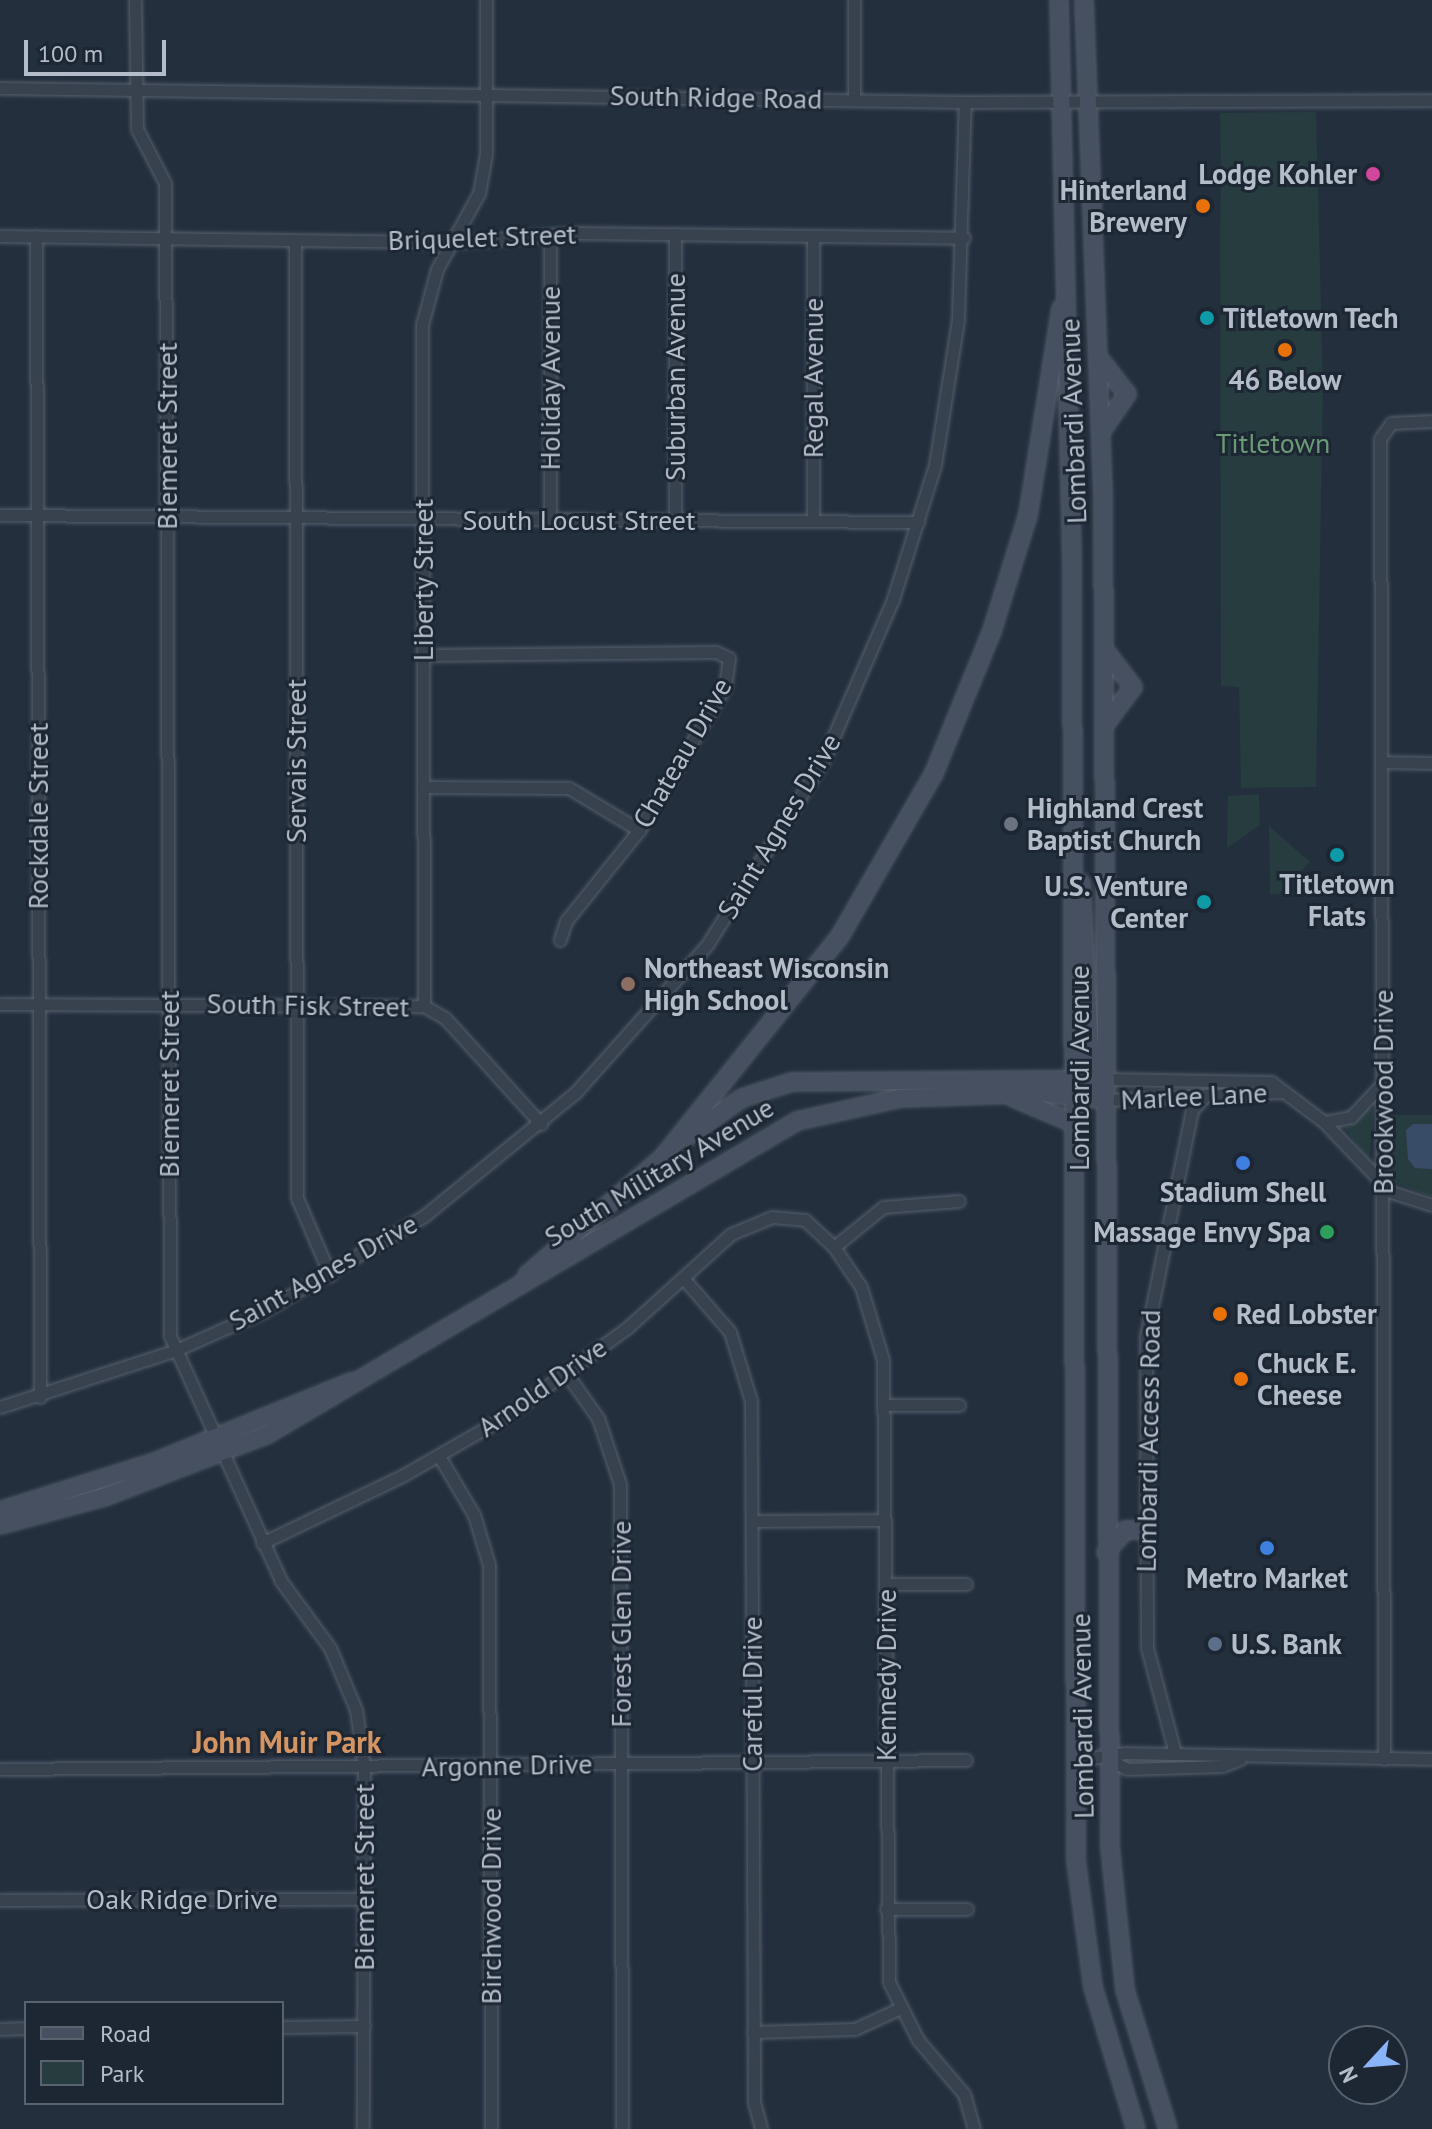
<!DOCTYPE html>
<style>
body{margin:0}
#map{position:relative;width:1432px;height:2129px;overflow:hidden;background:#242f3e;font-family:"PT Sans",sans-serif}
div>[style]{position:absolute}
.green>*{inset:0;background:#263c3f}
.water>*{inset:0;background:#394c67}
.roads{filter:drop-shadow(0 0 2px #565f6c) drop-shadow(0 0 2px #565f6c)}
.street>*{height:11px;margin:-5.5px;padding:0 5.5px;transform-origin:5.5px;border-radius:5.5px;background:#38414e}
.secondary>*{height:16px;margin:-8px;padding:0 8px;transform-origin:8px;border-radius:8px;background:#465061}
.dots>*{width:22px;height:22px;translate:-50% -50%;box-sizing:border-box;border:4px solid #1d2633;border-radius:50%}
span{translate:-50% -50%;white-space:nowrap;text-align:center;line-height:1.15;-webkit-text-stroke:6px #1d2633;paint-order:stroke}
.street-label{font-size:28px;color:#b4bcc9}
.poi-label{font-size:28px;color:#b4bcc9;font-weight:700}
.right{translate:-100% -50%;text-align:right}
.left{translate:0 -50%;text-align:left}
.park-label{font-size:28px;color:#6b9a76}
.neighbourhood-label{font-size:30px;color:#d59563;font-weight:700}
.legend{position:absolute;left:24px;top:2001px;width:260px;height:104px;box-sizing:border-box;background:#1d2633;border:2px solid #59626f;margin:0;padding:10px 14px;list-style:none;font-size:24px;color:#b4bcc9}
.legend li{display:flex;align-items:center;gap:16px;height:40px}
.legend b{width:40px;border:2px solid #59626f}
.north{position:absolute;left:1328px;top:2025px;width:80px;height:80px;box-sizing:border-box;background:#1d2633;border:2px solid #59626f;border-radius:50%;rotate:244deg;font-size:22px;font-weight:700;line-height:32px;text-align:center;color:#b4bcc9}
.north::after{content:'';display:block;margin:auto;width:28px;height:36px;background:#8ab4f8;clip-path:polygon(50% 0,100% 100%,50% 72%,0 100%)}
.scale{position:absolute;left:24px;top:40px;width:142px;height:36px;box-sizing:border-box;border:4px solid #b4bcc9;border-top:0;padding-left:10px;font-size:24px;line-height:28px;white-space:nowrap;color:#b4bcc9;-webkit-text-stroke:6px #1d2633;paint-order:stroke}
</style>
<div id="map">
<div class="green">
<i style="clip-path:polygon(1316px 112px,1323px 388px,1316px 787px,1241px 788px,1239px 687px,1221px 686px,1220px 232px,1221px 180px,1226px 179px,1221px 175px,1220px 113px)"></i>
<i style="clip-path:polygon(1259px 794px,1260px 825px,1227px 848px,1228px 796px)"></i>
<i style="clip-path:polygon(1269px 826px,1310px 862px,1279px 894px,1270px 894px)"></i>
<i style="clip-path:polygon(1368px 1108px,1374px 1110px,1369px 1161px,1344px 1127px)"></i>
<i style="clip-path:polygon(1392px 1115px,1432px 1115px,1432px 1197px,1393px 1182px)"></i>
</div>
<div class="water">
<i style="clip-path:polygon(1413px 1124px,1432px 1124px,1432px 1169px,1415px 1168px,1408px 1159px,1406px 1130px)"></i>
</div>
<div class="roads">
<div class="street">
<i style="left:135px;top:0;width:129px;rotate:89.1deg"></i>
<i style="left:137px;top:129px;width:61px;rotate:62.6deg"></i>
<i style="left:165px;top:183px;width:1153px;rotate:89.75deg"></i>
<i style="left:170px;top:1336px;width:269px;rotate:65.6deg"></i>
<i style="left:281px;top:1581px;width:83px;rotate:53.8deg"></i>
<i style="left:330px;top:1648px;width:67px;rotate:67.2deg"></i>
<i style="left:356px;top:1710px;width:59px;rotate:82.1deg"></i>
<i style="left:364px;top:1768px;width:361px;rotate:90.2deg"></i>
<i style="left:486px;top:0;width:154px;rotate:90deg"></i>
<i style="left:486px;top:154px;width:40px;rotate:100deg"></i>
<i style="left:479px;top:193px;width:87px;rotate:118.9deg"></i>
<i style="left:437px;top:269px;width:58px;rotate:105deg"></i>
<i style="left:422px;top:325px;width:681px;rotate:89.83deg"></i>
<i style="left:424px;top:1006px;width:24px;rotate:30deg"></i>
<i style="left:445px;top:1018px;width:143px;rotate:47.8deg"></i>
<i style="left:854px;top:0;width:100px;rotate:90deg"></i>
<i style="left:0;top:88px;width:965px;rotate:0.83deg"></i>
<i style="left:965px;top:102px;width:467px;rotate:-0.2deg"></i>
<i style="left:675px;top:234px;width:286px;rotate:90deg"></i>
<i style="left:0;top:236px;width:454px;rotate:0.8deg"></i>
<i style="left:454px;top:242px;width:122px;rotate:-4.2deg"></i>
<i style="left:576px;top:233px;width:388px;rotate:0.7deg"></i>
<i style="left:36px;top:236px;width:1161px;rotate:89.8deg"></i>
<i style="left:813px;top:236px;width:284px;rotate:90deg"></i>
<i style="left:295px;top:240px;width:958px;rotate:89.88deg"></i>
<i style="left:297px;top:1198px;width:84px;rotate:66.8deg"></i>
<i style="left:0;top:515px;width:918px;rotate:0.44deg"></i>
<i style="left:550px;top:521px;width:286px;rotate:-90deg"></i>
<i style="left:423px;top:655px;width:293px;rotate:-0.6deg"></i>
<i style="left:716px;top:652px;width:14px;rotate:25deg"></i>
<i style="left:729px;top:658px;width:29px;rotate:98deg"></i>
<i style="left:725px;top:687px;width:167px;rotate:121deg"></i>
<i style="left:639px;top:830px;width:117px;rotate:128.7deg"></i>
<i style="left:566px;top:921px;width:20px;rotate:108deg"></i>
<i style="left:1381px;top:762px;width:51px;rotate:1.1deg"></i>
<i style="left:423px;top:787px;width:146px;rotate:0.4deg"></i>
<i style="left:569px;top:788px;width:82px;rotate:31deg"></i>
<i style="left:0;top:1004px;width:424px;rotate:0.3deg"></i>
<i style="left:1105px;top:1079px;width:166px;rotate:1deg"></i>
<i style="left:1271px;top:1082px;width:66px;rotate:37deg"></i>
<i style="left:1324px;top:1122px;width:97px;rotate:46.3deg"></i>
<i style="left:1391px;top:1192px;width:43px;rotate:17.6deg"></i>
<i style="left:1106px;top:1100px;width:176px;rotate:-2.6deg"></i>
<i style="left:1325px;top:1122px;width:26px;rotate:-11deg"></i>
<i style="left:1351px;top:1117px;width:47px;rotate:-46.7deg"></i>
<i style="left:834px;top:1247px;width:63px;rotate:-39.2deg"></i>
<i style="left:883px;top:1207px;width:76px;rotate:-4.5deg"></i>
<i style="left:684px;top:1279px;width:70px;rotate:49deg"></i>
<i style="left:730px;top:1332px;width:72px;rotate:73.1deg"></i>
<i style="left:751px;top:1401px;width:701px;rotate:89.75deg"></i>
<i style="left:754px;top:2102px;width:28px;rotate:75deg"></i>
<i style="left:566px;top:1373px;width:55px;rotate:54.6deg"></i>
<i style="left:598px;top:1418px;width:70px;rotate:71.6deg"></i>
<i style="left:620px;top:1484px;width:645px;rotate:89.82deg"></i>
<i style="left:885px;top:1405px;width:74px"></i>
<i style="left:0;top:1407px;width:185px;rotate:-17.9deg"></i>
<i style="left:176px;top:1350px;width:96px;rotate:-23.9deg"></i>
<i style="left:264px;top:1311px;width:186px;rotate:-30.7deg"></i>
<i style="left:424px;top:1216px;width:195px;rotate:-39.2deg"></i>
<i style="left:575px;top:1093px;width:198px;rotate:-48.3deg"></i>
<i style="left:707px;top:945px;width:218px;rotate:-57.8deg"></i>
<i style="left:823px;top:761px;width:176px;rotate:-66.6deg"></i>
<i style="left:893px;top:599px;width:140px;rotate:-72.6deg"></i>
<i style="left:935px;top:465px;width:148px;rotate:-81deg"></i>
<i style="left:958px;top:319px;width:217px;rotate:-88.2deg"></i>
<i style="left:439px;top:1456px;width:69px;rotate:59.3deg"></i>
<i style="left:474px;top:1515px;width:52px;rotate:73.3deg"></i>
<i style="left:489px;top:1565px;width:564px;rotate:89.8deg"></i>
<i style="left:752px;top:1521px;width:133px;rotate:-0.4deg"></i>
<i style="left:262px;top:1543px;width:155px;rotate:-25.6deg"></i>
<i style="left:402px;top:1476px;width:116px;rotate:-29.9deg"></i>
<i style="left:503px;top:1418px;width:153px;rotate:-36deg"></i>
<i style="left:627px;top:1328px;width:140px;rotate:-42.1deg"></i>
<i style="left:731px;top:1234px;width:44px;rotate:-22.5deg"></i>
<i style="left:772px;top:1217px;width:33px;rotate:5deg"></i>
<i style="left:805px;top:1220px;width:40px;rotate:43deg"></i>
<i style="left:834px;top:1247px;width:48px;rotate:56deg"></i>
<i style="left:861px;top:1287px;width:76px;rotate:73.2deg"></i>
<i style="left:883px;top:1360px;width:622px;rotate:89.45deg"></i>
<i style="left:889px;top:1982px;width:65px;rotate:63.4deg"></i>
<i style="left:918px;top:2040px;width:71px;rotate:49.6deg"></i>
<i style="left:964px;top:2094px;width:36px;rotate:74deg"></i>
<i style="left:885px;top:1584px;width:81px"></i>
<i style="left:1175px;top:1753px;width:109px;rotate:-104.9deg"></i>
<i style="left:1147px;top:1648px;width:312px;rotate:-90.2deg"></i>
<i style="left:1146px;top:1336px;width:231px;rotate:-78.5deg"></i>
<i style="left:1192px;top:1110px;width:21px;rotate:-47deg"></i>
<i style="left:1109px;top:1759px;width:21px;rotate:29deg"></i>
<i style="left:1127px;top:1769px;width:95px;rotate:-1.8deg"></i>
<i style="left:1222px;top:1766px;width:19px;rotate:-21deg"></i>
<i style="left:1384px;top:1759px;width:1320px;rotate:-90.17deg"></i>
<i style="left:1380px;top:439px;width:19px;rotate:-55deg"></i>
<i style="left:1391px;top:423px;width:41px;rotate:-2.8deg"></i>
<i style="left:1076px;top:1760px;width:50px;rotate:-8deg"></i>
<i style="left:1126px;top:1753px;width:306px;rotate:1.1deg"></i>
<i style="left:0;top:1769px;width:966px;rotate:-0.53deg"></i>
<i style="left:0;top:1900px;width:364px;rotate:-0.2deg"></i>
<i style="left:886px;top:1909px;width:81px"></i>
<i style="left:282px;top:2027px;width:82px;rotate:-0.7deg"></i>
<i style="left:0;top:2029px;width:26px;rotate:-2deg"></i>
<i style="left:753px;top:2032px;width:102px;rotate:-1.7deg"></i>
<i style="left:855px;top:2029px;width:47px;rotate:-24.9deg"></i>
</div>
<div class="secondary">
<i style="left:1059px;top:0;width:565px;rotate:88.68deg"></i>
<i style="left:1072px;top:565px;width:1295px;rotate:89.82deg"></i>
<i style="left:1076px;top:1860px;width:128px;rotate:82.4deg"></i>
<i style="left:1093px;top:1987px;width:148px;rotate:73.2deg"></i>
<i style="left:1084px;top:0;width:491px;rotate:87.8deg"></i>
<i style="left:1103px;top:491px;width:1356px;rotate:89.7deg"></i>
<i style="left:1110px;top:1847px;width:144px;rotate:84deg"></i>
<i style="left:1125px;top:1990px;width:145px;rotate:72.8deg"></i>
<i style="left:1102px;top:362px;width:41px;rotate:52deg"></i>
<i style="left:1127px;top:394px;width:42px;rotate:124.4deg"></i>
<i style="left:1107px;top:653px;width:43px;rotate:52.6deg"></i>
<i style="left:1133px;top:687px;width:44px;rotate:126.6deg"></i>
<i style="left:1081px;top:883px;width:203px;rotate:86.9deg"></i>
<i style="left:1014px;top:1098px;width:64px;rotate:23deg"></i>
<i style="left:687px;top:1137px;width:67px;rotate:-35.3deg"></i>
<i style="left:742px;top:1098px;width:52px;rotate:-17.7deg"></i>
<i style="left:792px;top:1082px;width:313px;rotate:-0.5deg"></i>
<i style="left:663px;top:1157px;width:283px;rotate:-51.3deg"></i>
<i style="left:840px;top:936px;width:188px;rotate:-60deg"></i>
<i style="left:934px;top:773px;width:153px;rotate:-67.8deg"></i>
<i style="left:992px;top:631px;width:121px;rotate:-72.8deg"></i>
<i style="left:1028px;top:515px;width:209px;rotate:-80.9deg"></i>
<i style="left:527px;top:1275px;width:188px;rotate:-40.9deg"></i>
<i style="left:0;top:1511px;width:163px;rotate:-17.5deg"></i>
<i style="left:155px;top:1462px;width:212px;rotate:-22.2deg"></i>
<i style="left:0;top:1525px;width:108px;rotate:-15.1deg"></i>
<i style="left:104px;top:1497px;width:176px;rotate:-21deg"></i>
<i style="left:268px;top:1434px;width:615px;rotate:-30.61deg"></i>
<i style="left:797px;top:1121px;width:106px;rotate:-12.6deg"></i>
<i style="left:900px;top:1098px;width:143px;rotate:-2deg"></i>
<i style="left:1043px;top:1093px;width:63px;rotate:6.3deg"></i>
<i style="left:1106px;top:1552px;width:30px;rotate:-48deg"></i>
<i style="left:1126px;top:1530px;width:18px"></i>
</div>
</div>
<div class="dots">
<i style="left:1373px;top:174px;background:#d1479c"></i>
<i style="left:1203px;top:206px;background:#e8710a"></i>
<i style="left:1207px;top:318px;background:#0f9aa8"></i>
<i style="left:1285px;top:350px;background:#e8710a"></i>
<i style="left:1011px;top:824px;background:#6b7280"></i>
<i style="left:1337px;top:855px;background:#0f9aa8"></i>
<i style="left:1204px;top:902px;background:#0f9aa8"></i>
<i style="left:628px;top:984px;background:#8d6e63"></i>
<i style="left:1243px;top:1163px;background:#3f7fe0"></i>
<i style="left:1327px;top:1232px;background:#2e9e5b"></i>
<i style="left:1220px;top:1314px;background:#e8710a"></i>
<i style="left:1241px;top:1379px;background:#e8710a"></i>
<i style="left:1267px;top:1548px;background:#3f7fe0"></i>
<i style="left:1215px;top:1644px;background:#5c6f8a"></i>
</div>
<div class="street-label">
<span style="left:716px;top:97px;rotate:1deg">South Ridge Road</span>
<span style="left:482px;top:237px;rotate:-2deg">Briquelet Street</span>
<span style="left:675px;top:377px;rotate:-90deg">Suburban Avenue</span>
<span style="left:550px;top:378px;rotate:-90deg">Holiday Avenue</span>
<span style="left:813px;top:378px;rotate:-90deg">Regal Avenue</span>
<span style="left:1073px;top:421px;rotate:-92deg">Lombardi Avenue</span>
<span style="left:167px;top:436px;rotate:-90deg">Biemeret Street</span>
<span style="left:579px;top:520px">South Locust Street</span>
<span style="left:423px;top:580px;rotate:-90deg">Liberty Street</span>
<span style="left:682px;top:753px;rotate:-60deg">Chateau Drive</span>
<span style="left:296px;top:761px;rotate:-90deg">Servais Street</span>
<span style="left:38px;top:816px;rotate:-90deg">Rockdale Street</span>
<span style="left:779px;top:826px;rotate:-59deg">Saint Agnes Drive</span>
<span style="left:308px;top:1005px;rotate:1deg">South Fisk Street</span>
<span style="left:1079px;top:1068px;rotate:-90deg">Lombardi Avenue</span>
<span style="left:169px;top:1084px;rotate:-90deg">Biemeret Street</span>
<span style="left:1383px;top:1092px;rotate:-90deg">Brookwood Drive</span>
<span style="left:1194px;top:1096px;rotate:-3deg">Marlee Lane</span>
<span style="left:659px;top:1172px;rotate:-31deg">South Military Avenue</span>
<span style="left:323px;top:1272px;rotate:-29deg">Saint Agnes Drive</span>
<span style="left:542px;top:1387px;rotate:-35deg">Arnold Drive</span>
<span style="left:1148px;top:1441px;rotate:-89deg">Lombardi Access Road</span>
<span style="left:621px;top:1624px;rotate:-90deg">Forest Glen Drive</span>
<span style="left:886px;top:1675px;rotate:-90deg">Kennedy Drive</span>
<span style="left:752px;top:1694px;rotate:-90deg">Careful Drive</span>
<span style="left:1082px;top:1716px;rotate:-91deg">Lombardi Avenue</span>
<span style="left:507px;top:1765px;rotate:-1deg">Argonne Drive</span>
<span style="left:364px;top:1877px;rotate:-90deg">Biemeret Street</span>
<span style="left:182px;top:1899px">Oak Ridge Drive</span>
<span style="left:491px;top:1906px;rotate:-90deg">Birchwood Drive</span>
</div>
<div class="poi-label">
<span class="right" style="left:1357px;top:174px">Lodge Kohler</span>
<span class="right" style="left:1187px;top:206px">Hinterland<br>Brewery</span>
<span class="left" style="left:1223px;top:318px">Titletown Tech</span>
<span style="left:1285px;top:380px">46 Below</span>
<span class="left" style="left:1027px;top:824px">Highland Crest<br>Baptist Church</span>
<span style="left:1337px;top:900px">Titletown<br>Flats</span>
<span class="right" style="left:1188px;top:902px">U.S. Venture<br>Center</span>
<span class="left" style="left:644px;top:984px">Northeast Wisconsin<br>High School</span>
<span style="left:1243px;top:1192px">Stadium Shell</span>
<span class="right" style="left:1311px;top:1232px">Massage Envy Spa</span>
<span class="left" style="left:1236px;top:1314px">Red Lobster</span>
<span class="left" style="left:1257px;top:1379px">Chuck E.<br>Cheese</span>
<span style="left:1267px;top:1578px">Metro Market</span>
<span class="left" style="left:1231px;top:1644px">U.S. Bank</span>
</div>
<div class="park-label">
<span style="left:1273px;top:443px">Titletown</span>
</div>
<div class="neighbourhood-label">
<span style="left:287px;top:1742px">John Muir Park</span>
</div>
<ul class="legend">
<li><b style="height:10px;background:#465061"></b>Road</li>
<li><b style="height:22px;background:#263c3f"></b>Park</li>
</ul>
<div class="north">N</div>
<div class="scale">100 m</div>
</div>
